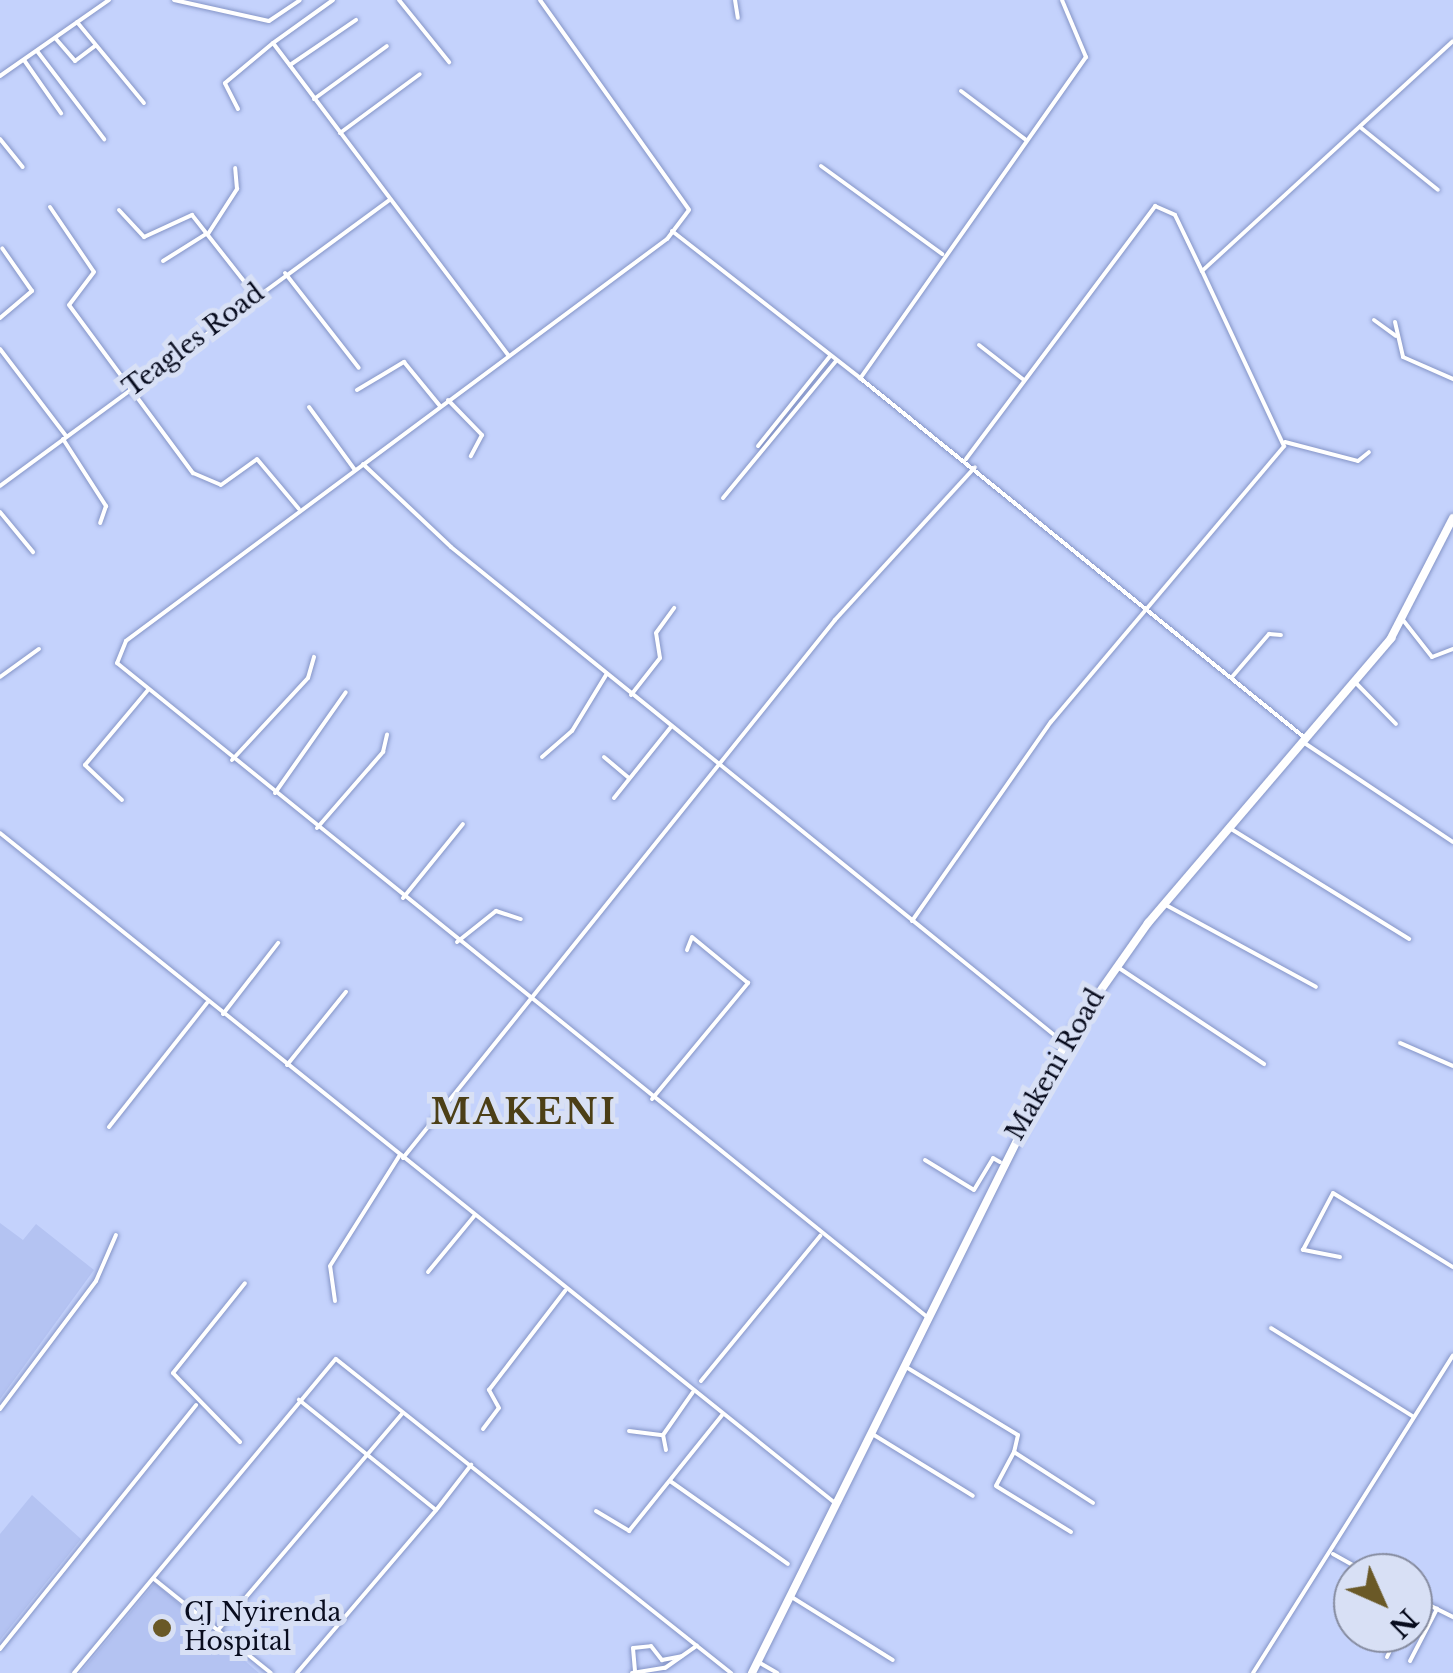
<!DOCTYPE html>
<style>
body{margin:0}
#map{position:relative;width:1453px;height:1673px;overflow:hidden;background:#c4d2fc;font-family:"Libre Baskerville",serif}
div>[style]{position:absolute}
.built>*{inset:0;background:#b4c3f2}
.roads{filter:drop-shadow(0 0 2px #8494c6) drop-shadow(0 0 2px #8494c6)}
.minor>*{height:4px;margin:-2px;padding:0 2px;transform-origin:2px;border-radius:2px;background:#fff}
.secondary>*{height:8px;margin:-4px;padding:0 4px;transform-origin:4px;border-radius:4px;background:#fff}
.dots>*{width:28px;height:28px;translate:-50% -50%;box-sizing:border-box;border:5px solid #d8e0f5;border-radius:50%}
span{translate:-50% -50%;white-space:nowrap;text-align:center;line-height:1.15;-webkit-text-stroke:10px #d8e0f5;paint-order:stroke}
.street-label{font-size:25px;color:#080c1e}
.poi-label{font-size:25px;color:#080c1e}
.left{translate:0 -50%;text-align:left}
.district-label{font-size:35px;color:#4c3f16;font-weight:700;letter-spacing:2.5px}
.north{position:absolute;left:1333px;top:1553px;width:100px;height:100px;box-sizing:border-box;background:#d8e0f5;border:2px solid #858b9f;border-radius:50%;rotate:135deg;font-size:28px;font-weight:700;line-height:40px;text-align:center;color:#080c1e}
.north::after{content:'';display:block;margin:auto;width:35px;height:45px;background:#6a5927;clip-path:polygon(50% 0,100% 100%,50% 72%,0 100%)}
</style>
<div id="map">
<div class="built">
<i style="clip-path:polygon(0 1223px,23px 1240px,36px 1224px,94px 1270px,0 1399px)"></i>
<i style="clip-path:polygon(32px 1495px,81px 1539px,0 1640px,0 1534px)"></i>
<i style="clip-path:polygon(155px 1583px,259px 1673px,80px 1673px)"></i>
</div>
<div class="roads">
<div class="minor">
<i style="left:174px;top:0;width:97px;rotate:12.5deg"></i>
<i style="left:269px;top:21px;width:37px;rotate:-34deg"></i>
<i style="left:333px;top:0;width:74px;rotate:144.4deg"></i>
<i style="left:273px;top:43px;width:391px;rotate:53deg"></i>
<i style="left:399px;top:0;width:80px;rotate:51.1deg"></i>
<i style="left:540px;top:0;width:257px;rotate:54.6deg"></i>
<i style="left:689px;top:210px;width:36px;rotate:127deg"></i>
<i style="left:667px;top:239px;width:674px;rotate:143.39deg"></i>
<i style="left:126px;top:641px;width:24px;rotate:112deg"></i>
<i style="left:117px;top:663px;width:1040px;rotate:38.91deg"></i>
<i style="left:735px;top:0;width:18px;rotate:81deg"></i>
<i style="left:1062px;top:0;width:62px;rotate:67.2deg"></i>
<i style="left:1086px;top:57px;width:393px;rotate:125.1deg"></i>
<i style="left:860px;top:378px;width:572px;rotate:38.97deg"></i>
<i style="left:77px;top:22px;width:105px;rotate:50.4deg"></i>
<i style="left:56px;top:39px;width:29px;rotate:49deg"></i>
<i style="left:75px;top:61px;width:26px;rotate:-37deg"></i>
<i style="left:37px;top:51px;width:111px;rotate:52.7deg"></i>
<i style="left:24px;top:60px;width:65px;rotate:55.1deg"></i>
<i style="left:290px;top:65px;width:80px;rotate:-34.3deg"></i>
<i style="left:0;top:76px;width:133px;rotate:-34.9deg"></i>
<i style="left:961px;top:91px;width:80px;rotate:36.9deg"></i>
<i style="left:314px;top:99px;width:90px;rotate:-36deg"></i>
<i style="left:238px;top:109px;width:29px;rotate:-117deg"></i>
<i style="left:225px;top:83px;width:62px;rotate:-39.8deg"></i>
<i style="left:1360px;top:127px;width:100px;rotate:38.9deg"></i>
<i style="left:340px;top:133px;width:99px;rotate:-36.4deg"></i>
<i style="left:0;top:139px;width:36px;rotate:51deg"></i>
<i style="left:821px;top:166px;width:150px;rotate:36deg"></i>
<i style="left:50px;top:207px;width:78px;rotate:55.9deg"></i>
<i style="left:94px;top:272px;width:41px;rotate:127.1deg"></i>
<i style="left:69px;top:305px;width:209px;rotate:53.6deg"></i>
<i style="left:193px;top:473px;width:30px;rotate:23deg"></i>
<i style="left:221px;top:485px;width:44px;rotate:-35.8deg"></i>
<i style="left:257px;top:459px;width:65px;rotate:50deg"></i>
<i style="left:119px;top:210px;width:37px;rotate:47deg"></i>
<i style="left:144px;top:237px;width:53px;rotate:-24.6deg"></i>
<i style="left:192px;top:215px;width:102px;rotate:51.8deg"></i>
<i style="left:672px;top:231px;width:239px;rotate:38deg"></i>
<i style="left:208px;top:234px;width:54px;rotate:-57.2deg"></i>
<i style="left:237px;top:189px;width:21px;rotate:-95deg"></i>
<i style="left:163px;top:261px;width:51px;rotate:-32.1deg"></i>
<i style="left:285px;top:273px;width:120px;rotate:52.1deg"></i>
<i style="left:0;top:318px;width:42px;rotate:-40.2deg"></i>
<i style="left:32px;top:291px;width:52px;rotate:-124.9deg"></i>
<i style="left:1374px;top:320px;width:27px;rotate:36deg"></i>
<i style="left:1395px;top:322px;width:36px;rotate:77deg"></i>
<i style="left:1403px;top:357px;width:55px;rotate:23.7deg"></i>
<i style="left:979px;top:345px;width:57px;rotate:37.9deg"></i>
<i style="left:0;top:349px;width:109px;rotate:52.8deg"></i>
<i style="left:357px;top:390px;width:55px;rotate:-30.8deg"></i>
<i style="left:404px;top:362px;width:57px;rotate:50.7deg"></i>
<i style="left:448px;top:400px;width:49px;rotate:45.8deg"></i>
<i style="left:482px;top:435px;width:24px;rotate:118deg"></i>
<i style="left:309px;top:407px;width:78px;rotate:53.9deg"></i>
<i style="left:63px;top:439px;width:80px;rotate:57.3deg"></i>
<i style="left:106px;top:506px;width:18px;rotate:109deg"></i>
<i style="left:1285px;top:442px;width:75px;rotate:14.6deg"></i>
<i style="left:1358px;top:461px;width:14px;rotate:-39deg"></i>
<i style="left:758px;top:446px;width:115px;rotate:-51.3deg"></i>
<i style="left:966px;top:459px;width:316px;rotate:-53.2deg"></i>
<i style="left:1155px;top:206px;width:22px;rotate:24deg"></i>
<i style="left:1175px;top:215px;width:62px;rotate:64.3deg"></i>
<i style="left:1202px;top:271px;width:340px;rotate:-42.5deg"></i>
<i style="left:363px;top:464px;width:121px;rotate:43.3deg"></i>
<i style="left:451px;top:547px;width:787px;rotate:38.97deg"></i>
<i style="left:0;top:486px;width:484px;rotate:-36.3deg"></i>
<i style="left:723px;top:498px;width:178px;rotate:-50.5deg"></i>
<i style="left:0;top:512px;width:52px;rotate:50.5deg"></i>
<i style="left:1403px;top:620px;width:47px;rotate:51.9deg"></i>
<i style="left:1432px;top:657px;width:22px;rotate:-21deg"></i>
<i style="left:0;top:677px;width:48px;rotate:-35.7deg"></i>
<i style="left:1232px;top:677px;width:57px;rotate:-49.3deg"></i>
<i style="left:1269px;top:634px;width:12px;rotate:5deg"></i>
<i style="left:1354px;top:681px;width:60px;rotate:45.7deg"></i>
<i style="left:631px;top:695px;width:47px;rotate:-51.9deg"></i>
<i style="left:660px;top:658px;width:25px;rotate:-99deg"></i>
<i style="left:656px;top:633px;width:31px;rotate:-54deg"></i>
<i style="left:1303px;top:742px;width:180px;rotate:33.7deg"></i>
<i style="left:542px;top:757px;width:40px;rotate:-41deg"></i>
<i style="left:572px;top:731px;width:66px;rotate:-58.7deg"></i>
<i style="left:604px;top:757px;width:33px;rotate:40deg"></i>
<i style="left:232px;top:760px;width:112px;rotate:-47.2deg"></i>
<i style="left:308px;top:678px;width:22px;rotate:-74deg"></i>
<i style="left:275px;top:793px;width:123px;rotate:-54.9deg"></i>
<i style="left:614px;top:798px;width:90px;rotate:-51.3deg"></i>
<i style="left:122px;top:800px;width:51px;rotate:-136.6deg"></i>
<i style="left:85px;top:765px;width:97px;rotate:-50deg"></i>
<i style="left:1228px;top:827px;width:213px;rotate:31.7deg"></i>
<i style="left:317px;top:828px;width:101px;rotate:-49deg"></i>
<i style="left:383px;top:752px;width:18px;rotate:-77deg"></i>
<i style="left:0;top:833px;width:1071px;rotate:38.74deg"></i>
<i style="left:403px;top:898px;width:95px;rotate:-51deg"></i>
<i style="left:1164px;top:904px;width:173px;rotate:28.6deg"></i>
<i style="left:912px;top:921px;width:243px;rotate:-55.1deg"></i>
<i style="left:1051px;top:722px;width:361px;rotate:-49.8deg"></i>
<i style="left:1284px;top:446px;width:193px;rotate:-115.1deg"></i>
<i style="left:457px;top:942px;width:50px;rotate:-38.5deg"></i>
<i style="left:496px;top:911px;width:26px;rotate:18deg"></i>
<i style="left:1119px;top:968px;width:174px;rotate:33.5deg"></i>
<i style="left:223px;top:1014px;width:90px;rotate:-52.2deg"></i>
<i style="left:1400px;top:1043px;width:58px;rotate:23.5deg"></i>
<i style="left:287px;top:1065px;width:94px;rotate:-51.1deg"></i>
<i style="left:652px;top:1099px;width:151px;rotate:-50.4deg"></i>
<i style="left:748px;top:983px;width:72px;rotate:-140.6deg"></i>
<i style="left:692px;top:937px;width:14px;rotate:111deg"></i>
<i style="left:109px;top:1127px;width:158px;rotate:-51.7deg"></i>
<i style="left:403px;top:1158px;width:690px;rotate:-51.24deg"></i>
<i style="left:835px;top:620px;width:207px;rotate:-47.5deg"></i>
<i style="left:925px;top:1160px;width:57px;rotate:31.5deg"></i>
<i style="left:974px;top:1190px;width:37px;rotate:-59deg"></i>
<i style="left:993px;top:1158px;width:8px;rotate:30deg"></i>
<i style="left:1340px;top:1257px;width:38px;rotate:-169deg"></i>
<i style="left:1303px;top:1250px;width:64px;rotate:-62.2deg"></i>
<i style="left:1333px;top:1193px;width:141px;rotate:31.7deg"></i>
<i style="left:428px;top:1272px;width:74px;rotate:-50.5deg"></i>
<i style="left:335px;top:1301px;width:35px;rotate:-98deg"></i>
<i style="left:330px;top:1266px;width:131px;rotate:-57.8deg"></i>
<i style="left:1271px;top:1328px;width:168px;rotate:31.9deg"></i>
<i style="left:906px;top:1367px;width:131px;rotate:31.3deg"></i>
<i style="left:1018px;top:1435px;width:17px;rotate:103deg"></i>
<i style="left:1014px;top:1452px;width:94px;rotate:32.8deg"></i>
<i style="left:701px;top:1381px;width:188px;rotate:-50.6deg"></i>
<i style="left:0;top:1409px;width:160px;rotate:-53.1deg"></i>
<i style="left:96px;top:1281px;width:50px;rotate:-66.5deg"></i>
<i style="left:483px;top:1429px;width:26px;rotate:-53deg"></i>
<i style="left:499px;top:1408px;width:21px;rotate:-119deg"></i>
<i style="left:489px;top:1390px;width:125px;rotate:-52.5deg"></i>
<i style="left:629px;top:1431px;width:34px;rotate:7deg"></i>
<i style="left:874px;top:1435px;width:116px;rotate:31.6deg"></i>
<i style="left:240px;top:1442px;width:96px;rotate:-134.2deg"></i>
<i style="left:173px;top:1373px;width:115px;rotate:-51.3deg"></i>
<i style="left:666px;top:1450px;width:15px;rotate:-101deg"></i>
<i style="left:663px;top:1435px;width:52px;rotate:-55.1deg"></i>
<i style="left:1014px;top:1452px;width:38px;rotate:118deg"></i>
<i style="left:996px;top:1486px;width:88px;rotate:31.5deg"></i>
<i style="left:670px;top:1481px;width:144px;rotate:35.1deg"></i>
<i style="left:437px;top:1509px;width:56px;rotate:-52.3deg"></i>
<i style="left:596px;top:1511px;width:39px;rotate:31deg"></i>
<i style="left:629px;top:1531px;width:150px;rotate:-51.2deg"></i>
<i style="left:1333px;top:1554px;width:39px;rotate:29deg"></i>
<i style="left:154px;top:1579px;width:150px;rotate:38.8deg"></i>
<i style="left:790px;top:1596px;width:121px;rotate:31.9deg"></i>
<i style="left:1413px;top:1597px;width:45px;rotate:26.6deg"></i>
<i style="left:218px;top:1630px;width:285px;rotate:-49.6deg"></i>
<i style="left:0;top:1649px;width:313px;rotate:-51.2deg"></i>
<i style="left:1387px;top:1657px;width:26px;rotate:-65deg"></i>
<i style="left:1410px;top:1661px;width:59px;rotate:-62.6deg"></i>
<i style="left:760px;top:1663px;width:20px;rotate:30deg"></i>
<i style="left:635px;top:1671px;width:23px;rotate:-95deg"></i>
<i style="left:633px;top:1648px;width:18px;rotate:-6deg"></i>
<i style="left:651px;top:1646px;width:18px;rotate:52deg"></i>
<i style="left:662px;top:1660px;width:20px;rotate:-11deg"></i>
<i style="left:74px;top:1673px;width:409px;rotate:-50.2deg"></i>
<i style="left:336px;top:1359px;width:505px;rotate:38.48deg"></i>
<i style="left:297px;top:1673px;width:214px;rotate:-49.5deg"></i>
<i style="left:436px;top:1510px;width:176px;rotate:-141.2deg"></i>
<i style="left:632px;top:1673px;width:33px;rotate:-9deg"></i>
<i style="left:665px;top:1668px;width:39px;rotate:-35deg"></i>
<i style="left:1253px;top:1673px;width:375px;rotate:-57.8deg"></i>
</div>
<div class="secondary">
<i style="left:752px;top:1673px;width:714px;rotate:-63.54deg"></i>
<i style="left:1070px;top:1034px;width:136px;rotate:-54.9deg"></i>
<i style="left:1148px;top:923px;width:375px;rotate:-49.5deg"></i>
<i style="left:1391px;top:638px;width:135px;rotate:-62.7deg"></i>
</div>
</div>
<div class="dots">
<i style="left:162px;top:1628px;background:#6a5927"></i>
</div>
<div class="street-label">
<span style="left:194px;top:341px;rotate:-37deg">Teagles Road</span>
<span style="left:1056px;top:1065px;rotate:-60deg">Makeni Road</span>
</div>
<div class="poi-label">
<span class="left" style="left:184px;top:1628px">CJ Nyirenda<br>Hospital</span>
</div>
<div class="district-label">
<span style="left:524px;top:1112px">MAKENI</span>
</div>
<div class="north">N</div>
</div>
